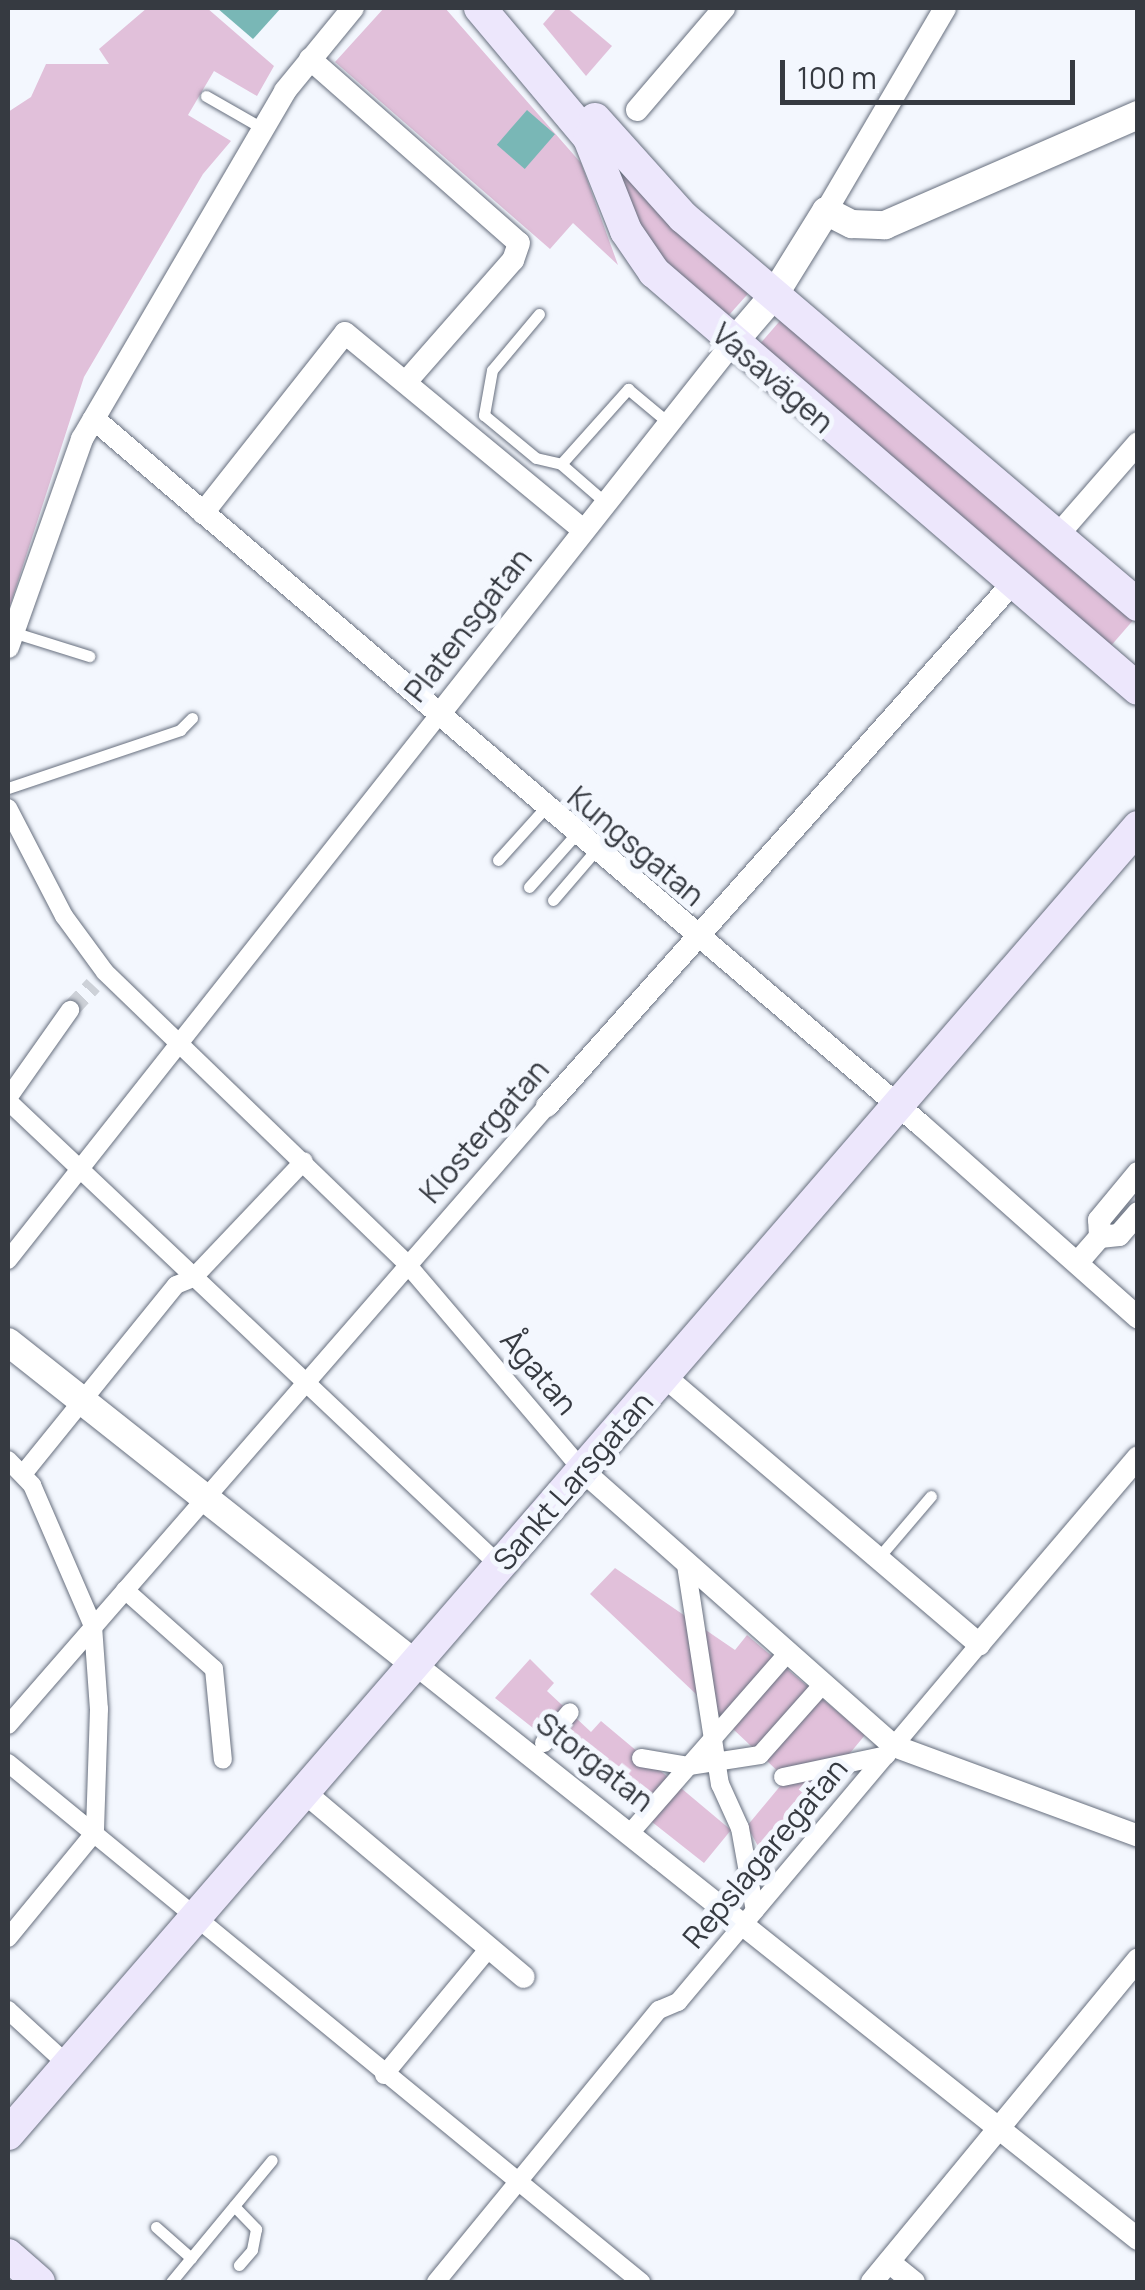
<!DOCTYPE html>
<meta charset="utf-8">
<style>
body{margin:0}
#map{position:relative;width:1145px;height:2290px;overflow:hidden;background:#f3f7fe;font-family:Manrope,sans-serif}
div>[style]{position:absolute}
.green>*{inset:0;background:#e1c0da;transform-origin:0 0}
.water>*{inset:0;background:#79b7b6;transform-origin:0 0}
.pedestrian-tunnel>*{height:18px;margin-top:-9px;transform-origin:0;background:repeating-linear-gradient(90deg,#cdd1d8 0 18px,transparent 0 27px)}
.roads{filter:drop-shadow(0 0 2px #676f7e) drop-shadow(0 0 2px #676f7e)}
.service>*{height:11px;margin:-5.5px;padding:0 5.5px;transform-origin:5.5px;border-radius:5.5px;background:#fff}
.pedestrian>*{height:18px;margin:-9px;padding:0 9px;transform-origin:9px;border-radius:9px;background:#fff}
.minor>*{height:22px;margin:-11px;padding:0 11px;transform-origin:11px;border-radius:11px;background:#fff}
.tertiary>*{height:28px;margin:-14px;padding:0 14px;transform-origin:14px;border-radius:14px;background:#fff}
.secondary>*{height:32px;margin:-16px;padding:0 16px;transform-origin:16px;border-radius:16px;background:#ede7fc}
span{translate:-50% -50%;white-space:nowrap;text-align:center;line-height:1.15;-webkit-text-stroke:10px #f3f7fe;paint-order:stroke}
.street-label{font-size:30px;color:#363a41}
.frame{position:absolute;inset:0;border:10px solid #363a41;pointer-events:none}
.scale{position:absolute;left:780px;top:60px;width:295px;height:45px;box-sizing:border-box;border:5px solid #363a41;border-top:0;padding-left:12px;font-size:30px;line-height:35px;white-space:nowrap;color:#363a41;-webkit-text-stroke:8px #f3f7fe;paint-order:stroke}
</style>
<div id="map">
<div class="green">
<i style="clip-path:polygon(147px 8px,207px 8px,274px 66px,257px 96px,214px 71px,188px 115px,231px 141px,203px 174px,84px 377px,8px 612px,8px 112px,31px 97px,46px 64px,109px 64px,99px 49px)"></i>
<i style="clip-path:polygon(384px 8px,445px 8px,581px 163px,618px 265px,573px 223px,550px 249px,335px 62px)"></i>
<i style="clip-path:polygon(557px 8px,567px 8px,612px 46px,586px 76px,543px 24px)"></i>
<i style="clip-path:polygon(606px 150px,754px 287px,721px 324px,656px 266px)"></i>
<i style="left:785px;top:315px;width:463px;height:48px;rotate:41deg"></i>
<i style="clip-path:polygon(615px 1568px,735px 1650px,747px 1635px,865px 1735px,764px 1857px,747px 1826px,786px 1779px,590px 1594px)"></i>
<i style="clip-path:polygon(530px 1659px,554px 1683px,547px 1691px,591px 1732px,601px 1721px,731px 1830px,704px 1863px,495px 1698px)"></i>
</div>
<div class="water">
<i style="clip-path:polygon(217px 8px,281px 8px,253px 39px)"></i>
<i style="left:527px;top:110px;width:37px;height:46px;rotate:41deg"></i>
</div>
<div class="pedestrian-tunnel">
<i style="left:70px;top:1010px;width:34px;rotate:-47deg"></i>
</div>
<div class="roads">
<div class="service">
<i style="left:206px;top:96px;width:64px;rotate:29.7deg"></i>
<i style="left:539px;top:314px;width:73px;rotate:130deg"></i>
<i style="left:492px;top:370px;width:46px;rotate:100.1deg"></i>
<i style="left:484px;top:415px;width:67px;rotate:39.6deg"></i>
<i style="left:536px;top:458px;width:26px;rotate:13deg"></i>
<i style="left:561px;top:464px;width:60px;rotate:40.9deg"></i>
<i style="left:561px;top:464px;width:101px;rotate:-48.2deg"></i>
<i style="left:628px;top:389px;width:55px;rotate:39.8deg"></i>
<i style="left:12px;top:632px;width:81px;rotate:17.3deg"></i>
<i style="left:8px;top:788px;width:182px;rotate:-18.6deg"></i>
<i style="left:180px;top:730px;width:17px;rotate:-45deg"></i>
<i style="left:498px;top:860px;width:70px;rotate:-47.9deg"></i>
<i style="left:529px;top:887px;width:71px;rotate:-48.4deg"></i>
<i style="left:553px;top:900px;width:65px;rotate:-49.4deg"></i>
<i style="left:879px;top:1557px;width:80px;rotate:-49.6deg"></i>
<i style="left:234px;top:2206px;width:32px;rotate:46deg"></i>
<i style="left:256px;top:2229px;width:21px;rotate:101deg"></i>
<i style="left:252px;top:2250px;width:20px;rotate:131deg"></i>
<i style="left:156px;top:2227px;width:47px;rotate:41.5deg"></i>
<i style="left:171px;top:2282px;width:158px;rotate:-50.4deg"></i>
</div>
<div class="pedestrian">
<i style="left:8px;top:808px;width:122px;rotate:62.6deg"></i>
<i style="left:64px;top:916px;width:69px;rotate:53.8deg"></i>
<i style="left:105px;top:972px;width:420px;rotate:44deg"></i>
<i style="left:407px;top:1264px;width:272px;rotate:49.6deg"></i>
<i style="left:8px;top:1098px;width:108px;rotate:-54.8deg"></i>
<i style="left:8px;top:1101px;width:677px;rotate:43.38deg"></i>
<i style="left:8px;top:1260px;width:693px;rotate:-51.68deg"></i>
<i style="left:8px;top:1460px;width:35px;rotate:46deg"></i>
<i style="left:32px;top:1485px;width:154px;rotate:66.6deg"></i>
<i style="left:93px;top:1626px;width:83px;rotate:85.9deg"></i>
<i style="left:99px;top:1709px;width:123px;rotate:91.9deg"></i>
<i style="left:23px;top:1474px;width:243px;rotate:-51deg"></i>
<i style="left:176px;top:1285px;width:18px;rotate:-22deg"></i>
<i style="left:193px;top:1278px;width:161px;rotate:-46.5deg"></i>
<i style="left:686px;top:1565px;width:222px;rotate:81.2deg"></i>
<i style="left:720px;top:1784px;width:48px;rotate:65.6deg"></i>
<i style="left:740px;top:1828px;width:84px;rotate:79.8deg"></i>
<i style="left:125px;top:1590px;width:119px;rotate:41.6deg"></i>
<i style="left:214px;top:1669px;width:91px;rotate:84.4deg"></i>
<i style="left:8px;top:1725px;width:821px;rotate:-48.95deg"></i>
<i style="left:544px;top:1743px;width:40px;rotate:-50deg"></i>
<i style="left:641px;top:1758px;width:49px;rotate:9.5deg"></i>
<i style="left:689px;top:1766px;width:72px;rotate:-8.8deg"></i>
<i style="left:760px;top:1755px;width:95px;rotate:-48.4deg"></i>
<i style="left:8px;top:1763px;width:819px;rotate:39.35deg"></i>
<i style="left:783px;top:1777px;width:106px;rotate:-11.9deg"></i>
<i style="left:631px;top:1832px;width:237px;rotate:-48.8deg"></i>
<i style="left:8px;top:1938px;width:137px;rotate:-50.6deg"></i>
<i style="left:8px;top:2010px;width:80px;rotate:42.5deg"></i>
<i style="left:384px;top:2075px;width:165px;rotate:-50.4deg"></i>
<i style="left:436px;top:2282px;width:352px;rotate:-50.7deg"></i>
<i style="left:659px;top:2010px;width:21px;rotate:-23deg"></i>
<i style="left:678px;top:2002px;width:468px;rotate:-49.9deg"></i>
</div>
<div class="minor">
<i style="left:310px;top:59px;width:278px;rotate:41.4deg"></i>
<i style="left:519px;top:243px;width:18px;rotate:109deg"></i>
<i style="left:513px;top:260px;width:162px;rotate:131.3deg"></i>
<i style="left:637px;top:110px;width:134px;rotate:-49.5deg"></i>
<i style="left:826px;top:211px;width:235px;rotate:-59.6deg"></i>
<i style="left:94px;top:419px;width:1087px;rotate:40.49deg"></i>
<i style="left:921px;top:1125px;width:290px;rotate:41.6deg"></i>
<i style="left:203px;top:513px;width:229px;rotate:-51.7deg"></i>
<i style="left:345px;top:333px;width:310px;rotate:39.6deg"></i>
<i style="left:1057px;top:536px;width:123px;rotate:-48.9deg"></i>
<i style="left:8px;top:647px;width:221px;rotate:-70.4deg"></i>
<i style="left:82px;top:439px;width:403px;rotate:-59.7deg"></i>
<i style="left:285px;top:91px;width:107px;rotate:-50.7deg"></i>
<i style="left:438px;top:716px;width:476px;rotate:-51.7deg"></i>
<i style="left:547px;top:1106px;width:699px;rotate:-48.31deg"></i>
<i style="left:1100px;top:1237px;width:17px;rotate:-93deg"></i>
<i style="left:1099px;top:1220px;width:61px;rotate:-50.3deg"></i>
<i style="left:1078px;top:1262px;width:33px;rotate:-49deg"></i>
<i style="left:1100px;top:1237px;width:19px;rotate:-6deg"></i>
<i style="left:1119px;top:1235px;width:29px;rotate:-49deg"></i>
<i style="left:664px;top:1376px;width:414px;rotate:40.4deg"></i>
<i style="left:979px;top:1644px;width:245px;rotate:-49.6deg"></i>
<i style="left:583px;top:1471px;width:415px;rotate:41.5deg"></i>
<i style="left:894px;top:1746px;width:260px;rotate:20.2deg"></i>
<i style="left:415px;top:1664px;width:924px;rotate:38.5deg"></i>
<i style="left:304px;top:1792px;width:287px;rotate:40.1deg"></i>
<i style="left:889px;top:2262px;width:32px;rotate:39deg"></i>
<i style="left:872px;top:2282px;width:418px;rotate:-50.5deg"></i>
</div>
<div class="tertiary">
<i style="left:733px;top:343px;width:63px;rotate:-49.5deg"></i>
<i style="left:774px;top:295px;width:99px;rotate:-58.2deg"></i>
<i style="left:826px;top:211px;width:29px;rotate:27deg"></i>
<i style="left:852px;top:224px;width:33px;rotate:2deg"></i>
<i style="left:885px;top:225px;width:276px;rotate:-23.5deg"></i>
<i style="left:8px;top:1342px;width:519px;rotate:38.35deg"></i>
</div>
<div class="secondary">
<i style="left:480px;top:8px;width:170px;rotate:50deg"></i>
<i style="left:589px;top:138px;width:100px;rotate:68.3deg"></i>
<i style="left:626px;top:231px;width:50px;rotate:55.7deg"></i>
<i style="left:654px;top:272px;width:639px;rotate:40.75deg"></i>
<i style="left:595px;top:119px;width:132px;rotate:48.1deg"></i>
<i style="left:683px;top:217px;width:598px;rotate:40.46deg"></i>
<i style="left:8px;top:2134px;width:1728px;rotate:-49.15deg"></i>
<i style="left:8px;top:2255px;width:41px;rotate:41.1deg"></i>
</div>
</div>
<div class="street-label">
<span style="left:773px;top:378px;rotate:41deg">Vasavägen</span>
<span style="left:468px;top:625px;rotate:-52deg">Platensgatan</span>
<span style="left:636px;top:846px;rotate:40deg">Kungsgatan</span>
<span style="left:484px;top:1131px;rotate:-49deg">Klostergatan</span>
<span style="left:539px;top:1372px;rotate:50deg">Ågatan</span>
<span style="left:573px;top:1481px;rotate:-49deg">Sankt Larsgatan</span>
<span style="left:595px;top:1762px;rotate:38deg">Storgatan</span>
<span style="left:765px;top:1853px;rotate:-50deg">Repslagaregatan</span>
</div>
<div class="frame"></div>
<div class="scale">100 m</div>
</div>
